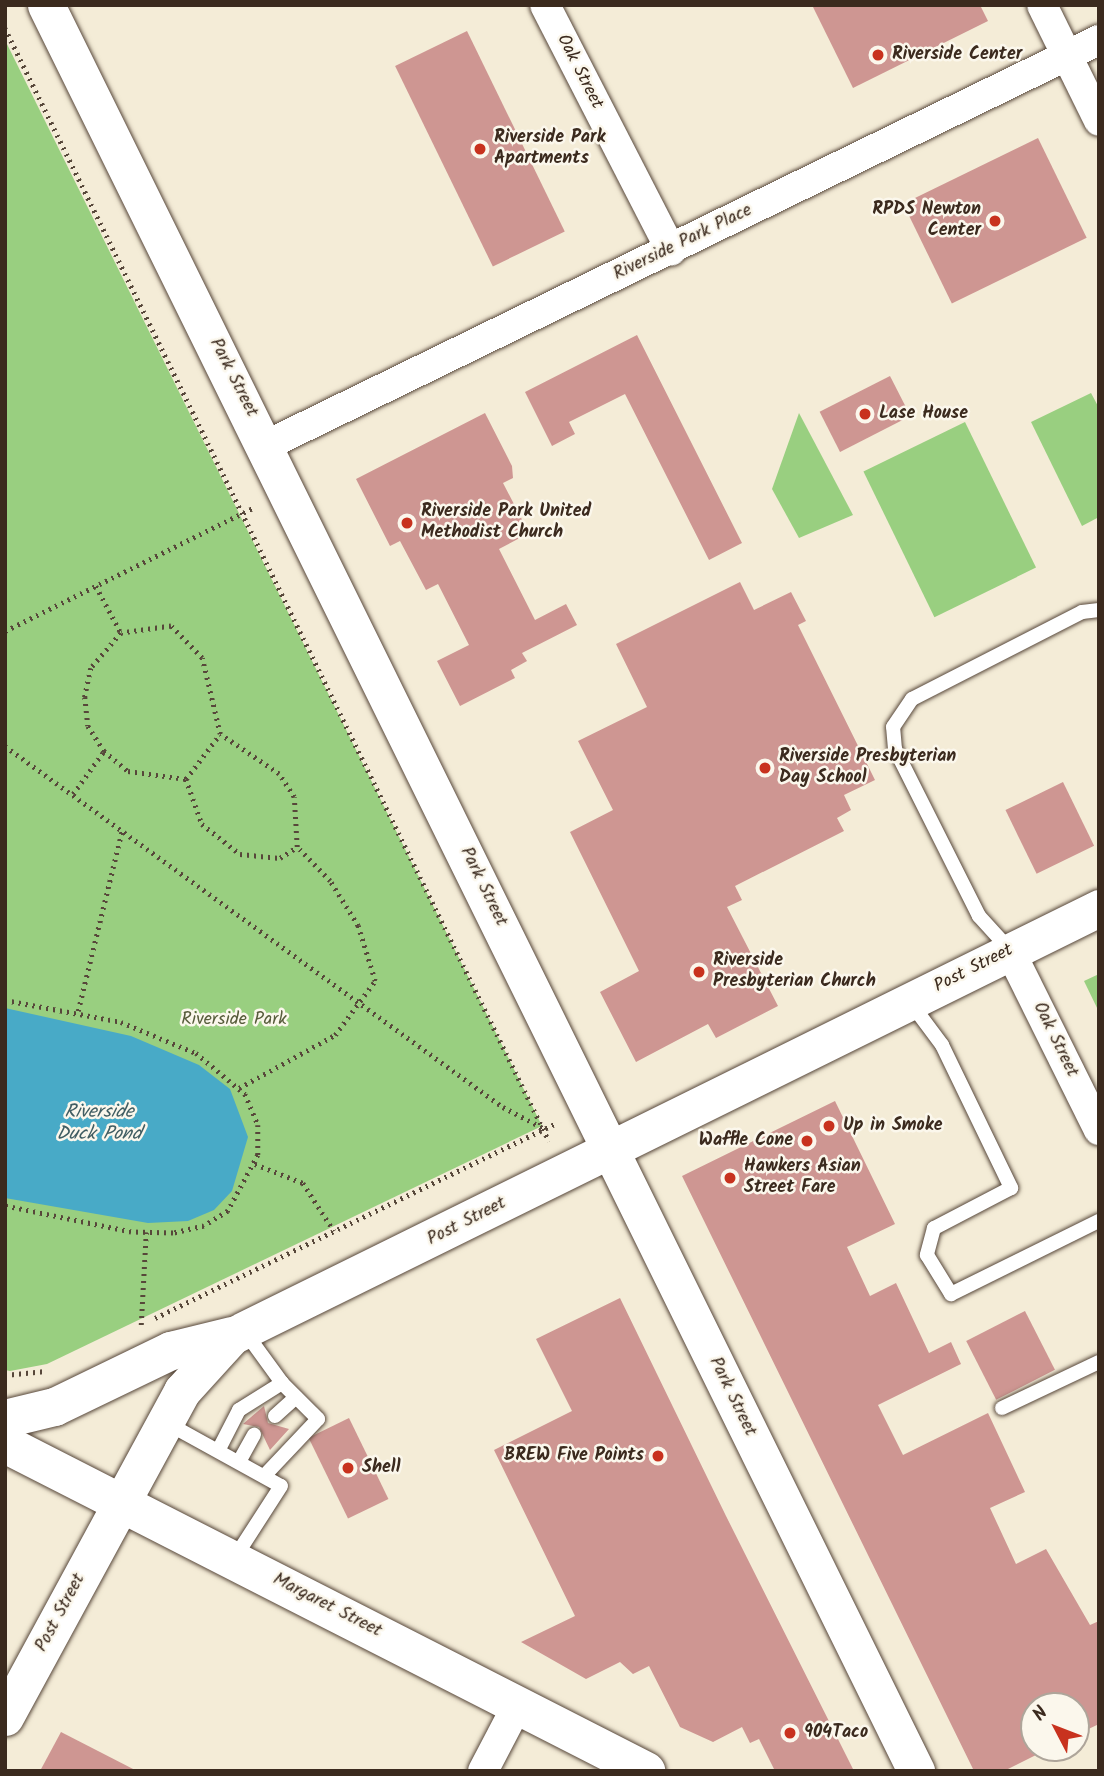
<!DOCTYPE html>
<style>
body{margin:0}
#map{position:relative;width:1104px;height:1776px;overflow:hidden;background:#f4ecd7;font-family:Kalam,sans-serif}
div>[style]{position:absolute}
.green>*{inset:0;background:#99cf80;transform-origin:0 0}
.water>*{inset:0;background:#48aac7}
.building>*{inset:0;background:#ce9692;transform-origin:0 0}
.path>*{height:4.5px;margin-top:-2.25px;transform-origin:0;background:repeating-linear-gradient(90deg,#57473a 0 2px,transparent 0 7px)}
.roads{filter:drop-shadow(0 0 2px #57473a) drop-shadow(0 0 2px #57473a)}
.service>*{height:14px;margin:-7px;padding:0 7px;transform-origin:7px;border-radius:7px;background:#fff}
.minor>*{height:30px;margin:-15px;padding:0 15px;transform-origin:15px;border-radius:15px;background:#fff}
.tertiary>*{height:37px;margin:-18.5px;padding:0 18.5px;transform-origin:18.5px;border-radius:18.5px;background:#fff}
.secondary>*{height:38px;margin:-19px;padding:0 19px;transform-origin:19px;border-radius:19px;background:#fff}
.dots>*{width:19px;height:19px;translate:-50% -50%;box-sizing:border-box;border:4px solid #fbf7ec;border-radius:50%}
span{translate:-50% -50%;white-space:nowrap;text-align:center;line-height:1.15;-webkit-text-stroke:5px #fbf7ec;paint-order:stroke}
.poi-label{font-size:18px;color:#3b2a1e;font-weight:700}
.left{translate:0 -50%;text-align:left}
.right{translate:-100% -50%;text-align:right}
.street-label{font-size:18px;color:#3b2a1e}
.park-label{font-size:18px;color:#575c3b}
.water-label{font-size:19px;color:#405d62;font-style:italic}
.frame{position:absolute;inset:0;border:7px solid #3b2a1e;pointer-events:none}
.north{position:absolute;left:1020px;top:1692px;width:70px;height:70px;box-sizing:border-box;background:#fbf7ec;border:2px solid #aea59a;border-radius:50%;rotate:312deg;font-size:19px;font-weight:700;line-height:28px;text-align:center;color:#3b2a1e}
.north::after{content:'';display:block;margin:auto;width:24px;height:32px;background:#c8321e;clip-path:polygon(50% 0,100% 100%,50% 72%,0 100%)}
</style>
<div id="map">
<div class="green">
<i style="clip-path:polygon(5px 40px,542px 1126px,47px 1364px,10px 1371px,5px 1370px)"></i>
<i style="clip-path:polygon(1091px 393px,1099px 408px,1099px 517px,1082px 526px,1031px 422px)"></i>
<i style="clip-path:polygon(799px 413px,853px 515px,799px 538px,772px 489px)"></i>
<i style="left:965px;top:422px;width:162px;height:113px;rotate:64deg"></i>
<i style="clip-path:polygon(1099px 974px,1099px 1012px,1084px 981px)"></i>
</div>
<div class="water">
<i style="clip-path:polygon(5px 1008px,131px 1036px,199px 1065px,230px 1089px,248px 1137px,232px 1191px,214px 1210px,188px 1221px,148px 1223px,5px 1198px)"></i>
</div>
<div class="building">
<i style="clip-path:polygon(812px 5px,980px 5px,988px 21px,853px 88px)"></i>
<i style="left:467px;top:31px;width:223px;height:80px;rotate:64deg"></i>
<i style="left:1038px;top:138px;width:111px;height:150px;rotate:64deg"></i>
<i style="clip-path:polygon(637px 335px,742px 543px,709px 560px,625px 394px,569px 422px,575px 434px,552px 446px,525px 392px)"></i>
<i style="left:890px;top:376px;width:45px;height:79px;rotate:63deg"></i>
<i style="clip-path:polygon(485px 413px,512px 466px,513px 478px,503px 483px,529px 533px,499px 549px,535px 620px,566px 604px,577px 625px,522px 653px,527px 661px,511px 670px,515px 678px,460px 706px,437px 661px,469px 645px,438px 584px,426px 590px,400px 541px,390px 546px,356px 479px)"></i>
<i style="clip-path:polygon(740px 582px,754px 610px,791px 592px,806px 621px,798px 625px,875px 780px,844px 795px,851px 810px,837px 818px,844px 831px,735px 886px,742px 900px,727px 907px,778px 1006px,716px 1038px,708px 1024px,636px 1062px,600px 992px,639px 971px,570px 832px,613px 810px,578px 741px,647px 707px,616px 644px)"></i>
<i style="left:1063px;top:782px;width:71px;height:64px;rotate:64deg"></i>
<i style="clip-path:polygon(835px 1101px,895px 1224px,847px 1247px,870px 1296px,896px 1283px,929px 1353px,951px 1342px,961px 1364px,878px 1405px,903px 1455px,988px 1413px,1025px 1492px,990px 1508px,1016px 1564px,1046px 1549px,1090px 1625px,1099px 1621px,1099px 1724px,1076px 1735px,1076px 1706px,1034px 1706px,1034px 1748px,1050px 1748px,1004px 1771px,974px 1771px,682px 1176px)"></i>
<i style="clip-path:polygon(620px 1298px,726px 1516px,854px 1771px,775px 1771px,759px 1739px,750px 1743px,742px 1727px,713px 1742px,680px 1727px,649px 1666px,633px 1674px,620px 1662px,586px 1679px,521px 1642px,575px 1616px,494px 1450px,572px 1411px,536px 1339px)"></i>
<i style="left:1025px;top:1311px;width:66px;height:66px;rotate:63deg"></i>
<i style="clip-path:polygon(264px 1406px,268px 1423px,289px 1429px,270px 1450px,259px 1427px,243px 1424px)"></i>
<i style="left:349px;top:1418px;width:90px;height:45px;rotate:64deg"></i>
<i style="clip-path:polygon(61px 1732px,137px 1771px,40px 1771px)"></i>
</div>
<div class="path">
<i style="left:5px;top:28px;width:1239px;rotate:63.95deg"></i>
<i style="left:96px;top:586px;width:53px;rotate:62deg"></i>
<i style="left:5px;top:631px;width:279px;rotate:-26.4deg"></i>
<i style="left:5px;top:746px;width:615px;rotate:35.94deg"></i>
<i style="left:503px;top:1107px;width:45px;rotate:27.7deg"></i>
<i style="left:186px;top:779px;width:56px;rotate:-52.9deg"></i>
<i style="left:73px;top:794px;width:53px;rotate:-54.2deg"></i>
<i style="left:5px;top:1000px;width:118px;rotate:10.7deg"></i>
<i style="left:121px;top:1022px;width:81px;rotate:22.5deg"></i>
<i style="left:196px;top:1053px;width:64px;rotate:39.9deg"></i>
<i style="left:245px;top:1094px;width:34px;rotate:67deg"></i>
<i style="left:258px;top:1125px;width:30px;rotate:90deg"></i>
<i style="left:258px;top:1155px;width:64px;rotate:118.2deg"></i>
<i style="left:228px;top:1211px;width:28px;rotate:148deg"></i>
<i style="left:204px;top:1226px;width:32px;rotate:167deg"></i>
<i style="left:173px;top:1233px;width:42px;rotate:-178.6deg"></i>
<i style="left:131px;top:1232px;width:129px;rotate:-168.3deg"></i>
<i style="left:78px;top:1011px;width:186px;rotate:-76.3deg"></i>
<i style="left:239px;top:1088px;width:110px;rotate:-28.9deg"></i>
<i style="left:335px;top:1035px;width:67px;rotate:-53.5deg"></i>
<i style="left:375px;top:981px;width:58px;rotate:-107.2deg"></i>
<i style="left:358px;top:926px;width:53px;rotate:-121.9deg"></i>
<i style="left:330px;top:881px;width:47px;rotate:-134.1deg"></i>
<i style="left:297px;top:847px;width:50px;rotate:-93.4deg"></i>
<i style="left:294px;top:797px;width:27px;rotate:-123deg"></i>
<i style="left:279px;top:774px;width:71px;rotate:-145.9deg"></i>
<i style="left:220px;top:734px;width:78px;rotate:-103.3deg"></i>
<i style="left:202px;top:658px;width:45px;rotate:-134.1deg"></i>
<i style="left:171px;top:626px;width:50px;rotate:172deg"></i>
<i style="left:121px;top:633px;width:46px;rotate:130.6deg"></i>
<i style="left:91px;top:668px;width:30px;rotate:102deg"></i>
<i style="left:85px;top:697px;width:29px;rotate:84deg"></i>
<i style="left:88px;top:726px;width:30px;rotate:57deg"></i>
<i style="left:104px;top:751px;width:31px;rotate:40deg"></i>
<i style="left:128px;top:771px;width:59px;rotate:7.9deg"></i>
<i style="left:186px;top:779px;width:48px;rotate:70.4deg"></i>
<i style="left:202px;top:824px;width:48px;rotate:38.3deg"></i>
<i style="left:240px;top:854px;width:40px;rotate:5.7deg"></i>
<i style="left:280px;top:858px;width:20px;rotate:-33deg"></i>
<i style="left:255px;top:1164px;width:52px;rotate:21.6deg"></i>
<i style="left:303px;top:1183px;width:57px;rotate:57.1deg"></i>
<i style="left:155px;top:1318px;width:447px;rotate:-25.9deg"></i>
<i style="left:141px;top:1325px;width:93px;rotate:-86.9deg"></i>
<i style="left:5px;top:1375px;width:41px;rotate:-5.6deg"></i>
</div>
<div class="roads">
<div class="service">
<i style="left:1009px;top:949px;width:45px;rotate:-132.3deg"></i>
<i style="left:979px;top:916px;width:187px;rotate:-116.7deg"></i>
<i style="left:895px;top:749px;width:22px;rotate:-95deg"></i>
<i style="left:893px;top:727px;width:34px;rotate:-56deg"></i>
<i style="left:912px;top:699px;width:191px;rotate:-27.1deg"></i>
<i style="left:1082px;top:612px;width:17px;rotate:-7deg"></i>
<i style="left:910px;top:1002px;width:54px;rotate:53.3deg"></i>
<i style="left:942px;top:1045px;width:159px;rotate:64.2deg"></i>
<i style="left:1011px;top:1188px;width:87px;rotate:152.5deg"></i>
<i style="left:934px;top:1228px;width:28px;rotate:105deg"></i>
<i style="left:927px;top:1255px;width:46px;rotate:58.4deg"></i>
<i style="left:951px;top:1294px;width:165px;rotate:-26.3deg"></i>
<i style="left:245px;top:1332px;width:63px;rotate:54deg"></i>
<i style="left:1002px;top:1408px;width:107px;rotate:-25.4deg"></i>
<i style="left:275px;top:1416px;width:28px;rotate:-42deg"></i>
<i style="left:165px;top:1422px;width:132px;rotate:28.9deg"></i>
<i style="left:281px;top:1486px;width:87px;rotate:122.8deg"></i>
<i style="left:219px;top:1449px;width:44px;rotate:-62.9deg"></i>
<i style="left:239px;top:1410px;width:51px;rotate:-32.1deg"></i>
<i style="left:282px;top:1383px;width:51px;rotate:45deg"></i>
<i style="left:318px;top:1419px;width:76px;rotate:133.4deg"></i>
<i style="left:240px;top:1460px;width:29px;rotate:-61deg"></i>
</div>
<div class="minor">
<i style="left:545px;top:5px;width:276px;rotate:62.8deg"></i>
<i style="left:1042px;top:5px;width:129px;rotate:63.8deg"></i>
<i style="left:267px;top:445px;width:925px;rotate:-25.96deg"></i>
<i style="left:1010px;top:951px;width:200px;rotate:63.6deg"></i>
<i style="left:483px;top:1771px;width:76px;rotate:-62.4deg"></i>
</div>
<div class="tertiary">
<i style="left:46px;top:5px;width:1969px;rotate:63.77deg"></i>
<i style="left:5px;top:1717px;width:371px;rotate:-61.5deg"></i>
<i style="left:182px;top:1391px;width:74px;rotate:-47.7deg"></i>
<i style="left:232px;top:1336px;width:967px;rotate:-26.27deg"></i>
</div>
<div class="secondary">
<i style="left:5px;top:1419px;width:51px;rotate:-13.5deg"></i>
<i style="left:55px;top:1407px;width:129px;rotate:-25.8deg"></i>
<i style="left:171px;top:1351px;width:63px;rotate:-13.8deg"></i>
<i style="left:5px;top:1444px;width:720px;rotate:27.03deg"></i>
</div>
</div>
<div class="dots">
<i style="left:878px;top:55px;background:#c8321e"></i>
<i style="left:480px;top:149px;background:#c8321e"></i>
<i style="left:995px;top:221px;background:#c8321e"></i>
<i style="left:865px;top:414px;background:#c8321e"></i>
<i style="left:407px;top:523px;background:#c8321e"></i>
<i style="left:765px;top:768px;background:#c8321e"></i>
<i style="left:699px;top:972px;background:#c8321e"></i>
<i style="left:829px;top:1126px;background:#c8321e"></i>
<i style="left:807px;top:1141px;background:#c8321e"></i>
<i style="left:730px;top:1178px;background:#c8321e"></i>
<i style="left:658px;top:1456px;background:#c8321e"></i>
<i style="left:348px;top:1468px;background:#c8321e"></i>
<i style="left:790px;top:1733px;background:#c8321e"></i>
</div>
<div class="poi-label">
<span class="left" style="left:892px;top:55px">Riverside Center</span>
<span class="left" style="left:494px;top:149px">Riverside Park<br>Apartments</span>
<span class="right" style="left:981px;top:221px">RPDS Newton<br>Center</span>
<span class="left" style="left:879px;top:414px">Lase House</span>
<span class="left" style="left:421px;top:523px">Riverside Park United<br>Methodist Church</span>
<span class="left" style="left:779px;top:768px">Riverside Presbyterian<br>Day School</span>
<span class="left" style="left:713px;top:972px">Riverside<br>Presbyterian Church</span>
<span class="left" style="left:843px;top:1126px">Up in Smoke</span>
<span class="right" style="left:793px;top:1141px">Waffle Cone</span>
<span class="left" style="left:744px;top:1178px">Hawkers Asian<br>Street Fare</span>
<span class="right" style="left:644px;top:1456px">BREW Five Points</span>
<span class="left" style="left:362px;top:1468px">Shell</span>
<span class="left" style="left:804px;top:1733px">904Taco</span>
</div>
<div class="street-label">
<span style="left:579px;top:72px;rotate:63deg">Oak Street</span>
<span style="left:683px;top:243px;rotate:-26deg">Riverside Park Place</span>
<span style="left:233px;top:378px;rotate:63deg">Park Street</span>
<span style="left:483px;top:887px;rotate:64deg">Park Street</span>
<span style="left:974px;top:969px;rotate:-27deg">Post Street</span>
<span style="left:1055px;top:1040px;rotate:64deg">Oak Street</span>
<span style="left:467px;top:1222px;rotate:-27deg">Post Street</span>
<span style="left:732px;top:1397px;rotate:64deg">Park Street</span>
<span style="left:327px;top:1606px;rotate:27deg">Margaret Street</span>
<span style="left:61px;top:1613px;rotate:-62deg">Post Street</span>
</div>
<div class="park-label">
<span style="left:234px;top:1020px">Riverside Park</span>
</div>
<div class="water-label">
<span style="left:99px;top:1124px">Riverside<br>Duck Pond</span>
</div>
<div class="frame"></div>
<div class="north">N</div>
</div>
